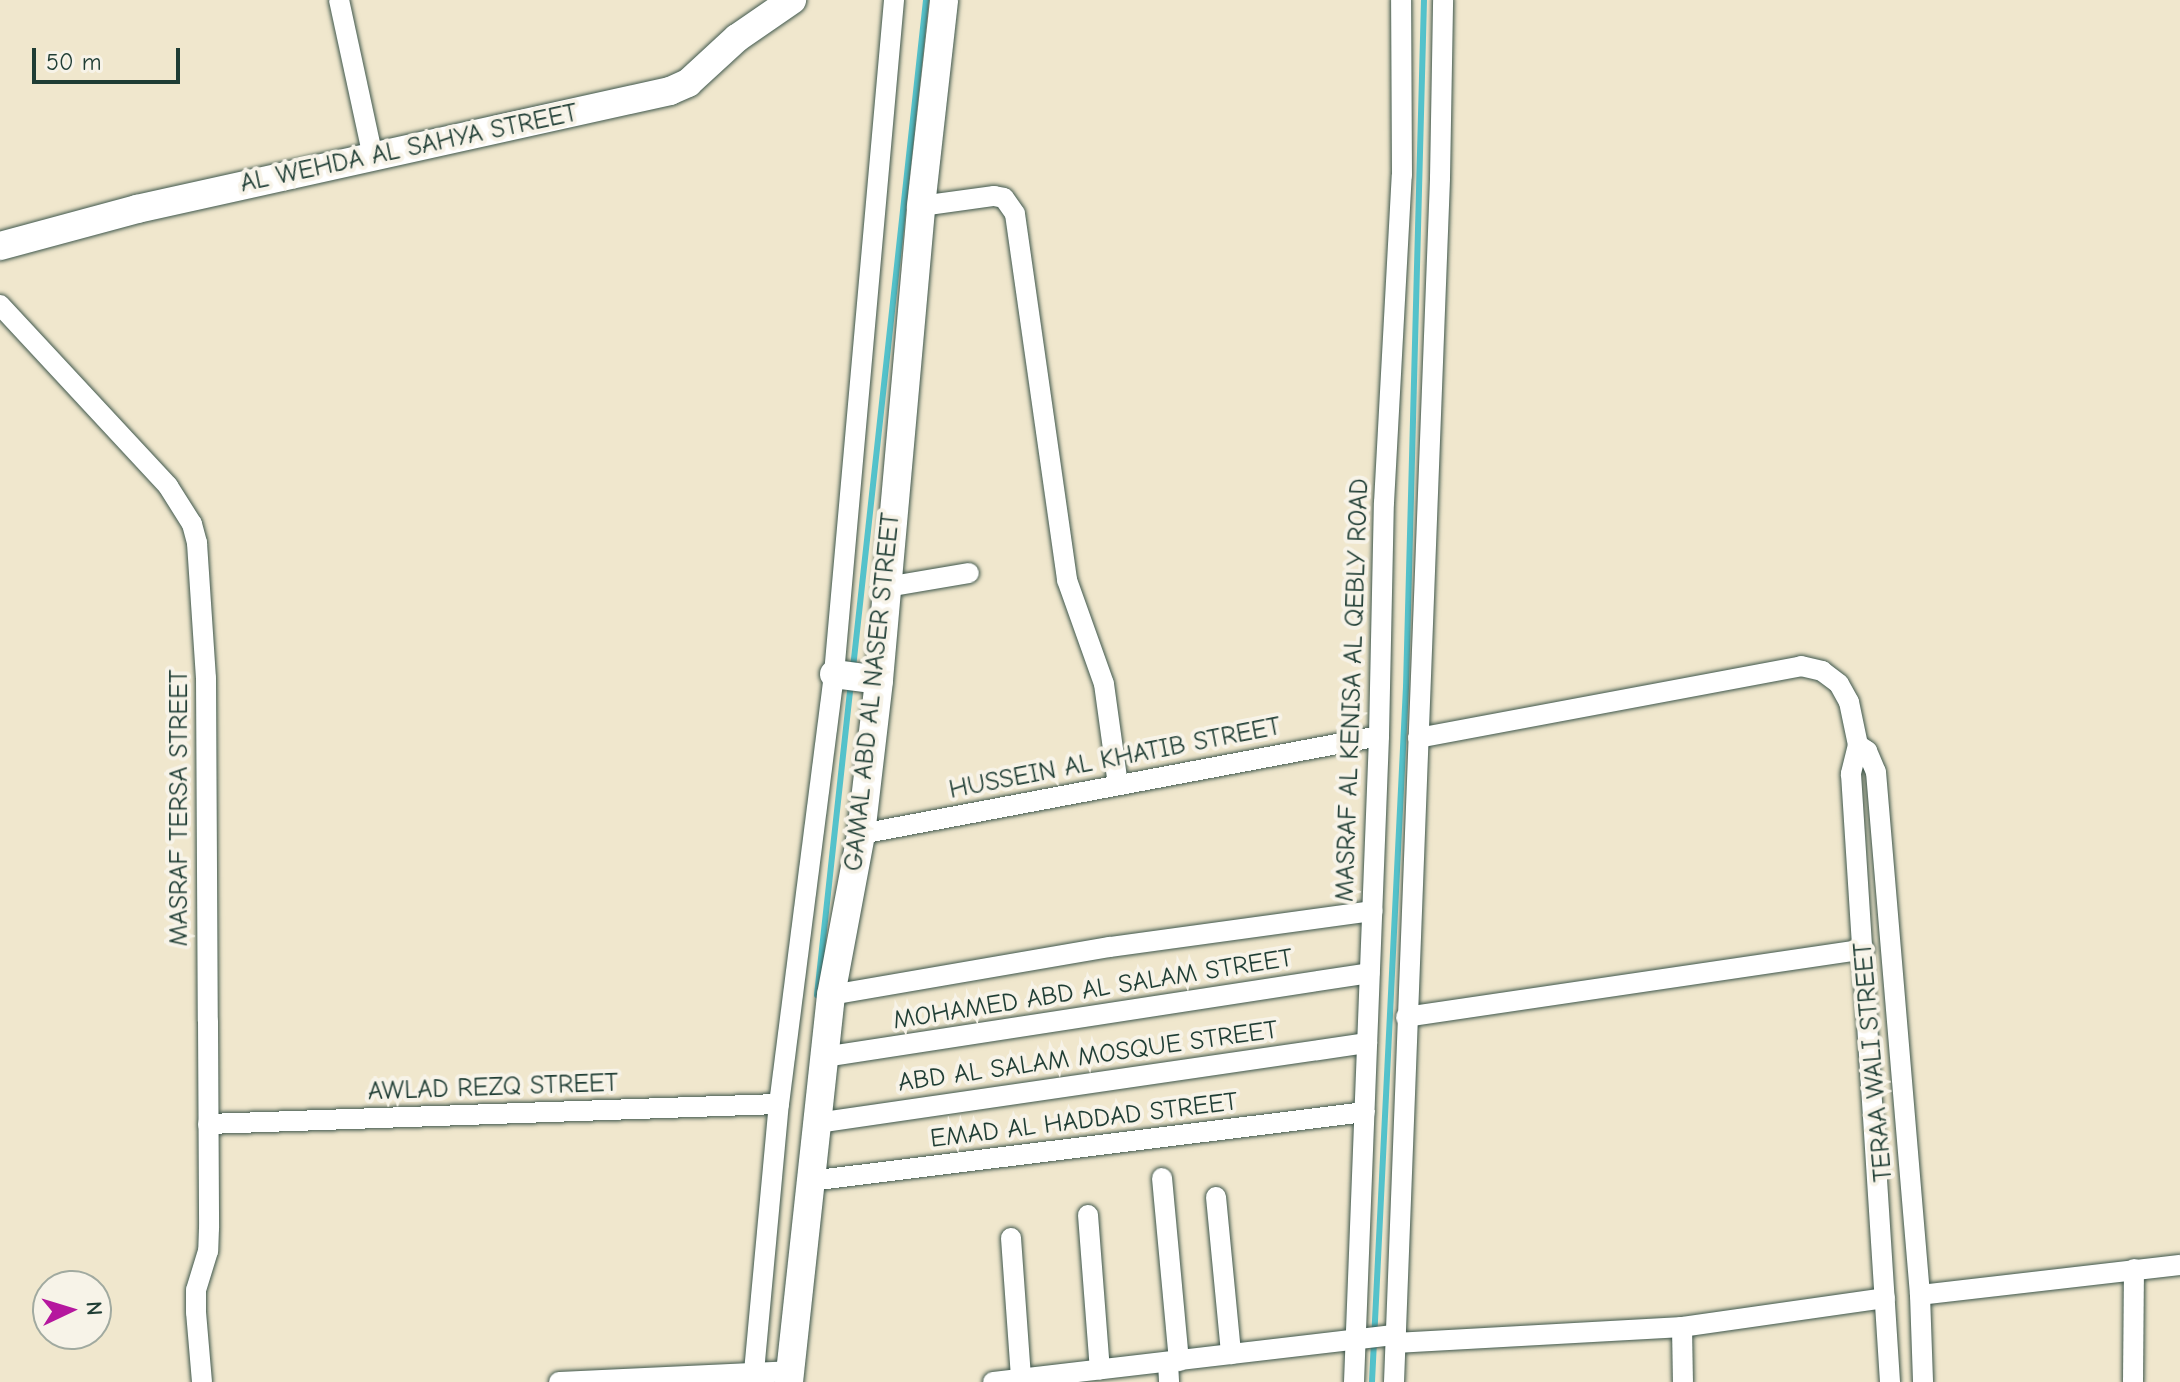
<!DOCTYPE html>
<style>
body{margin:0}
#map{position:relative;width:2180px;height:1382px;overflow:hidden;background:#f0e7cd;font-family:"Comic Neue",sans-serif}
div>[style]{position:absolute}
.stream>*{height:6px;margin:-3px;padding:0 3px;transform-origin:3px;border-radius:3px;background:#54c2cb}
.roads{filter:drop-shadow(0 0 2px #3e564b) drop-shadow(0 0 2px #3e564b)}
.street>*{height:20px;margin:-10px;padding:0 10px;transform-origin:10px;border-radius:10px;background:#fff}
.secondary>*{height:28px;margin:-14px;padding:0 14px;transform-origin:14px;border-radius:14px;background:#fff}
span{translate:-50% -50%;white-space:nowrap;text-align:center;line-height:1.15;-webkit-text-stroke:8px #f7f3e8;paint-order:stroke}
.street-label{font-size:26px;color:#1f3d34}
.north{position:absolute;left:32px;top:1270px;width:80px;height:80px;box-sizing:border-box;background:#f7f3e8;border:2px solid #a1aaa0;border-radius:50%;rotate:86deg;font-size:22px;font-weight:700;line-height:32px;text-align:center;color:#1f3d34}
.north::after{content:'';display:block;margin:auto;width:28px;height:36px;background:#b5179e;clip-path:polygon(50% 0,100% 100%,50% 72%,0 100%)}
.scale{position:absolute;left:32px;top:48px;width:148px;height:36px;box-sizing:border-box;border:4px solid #1f3d34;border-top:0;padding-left:10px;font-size:24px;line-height:28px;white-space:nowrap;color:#1f3d34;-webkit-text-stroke:6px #f7f3e8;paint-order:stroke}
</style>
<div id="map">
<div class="stream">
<i style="left:853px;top:668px;width:672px;rotate:-83.76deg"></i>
<i style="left:817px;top:995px;width:313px;rotate:-83.8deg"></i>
<i style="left:1372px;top:1382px;width:696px;rotate:-87.2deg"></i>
<i style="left:1406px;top:687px;width:687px;rotate:-88.5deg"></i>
</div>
<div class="roads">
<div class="street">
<i style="left:339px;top:0;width:161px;rotate:77.8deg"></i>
<i style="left:921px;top:206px;width:74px;rotate:-7.8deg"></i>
<i style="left:994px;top:196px;width:10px;rotate:11deg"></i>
<i style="left:1004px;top:198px;width:19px;rotate:55deg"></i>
<i style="left:1015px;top:214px;width:370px;rotate:81.9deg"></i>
<i style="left:1067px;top:580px;width:110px;rotate:70.4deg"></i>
<i style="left:1104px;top:684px;width:102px;rotate:82.1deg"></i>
<i style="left:0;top:305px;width:247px;rotate:47.1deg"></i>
<i style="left:168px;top:486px;width:45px;rotate:57.7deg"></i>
<i style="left:192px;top:524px;width:20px;rotate:75deg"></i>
<i style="left:197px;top:543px;width:135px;rotate:86.2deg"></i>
<i style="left:206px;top:678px;width:343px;rotate:89.7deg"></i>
<i style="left:208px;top:1021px;width:207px;rotate:89.7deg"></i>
<i style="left:209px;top:1228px;width:23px;rotate:92deg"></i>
<i style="left:208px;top:1251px;width:41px;rotate:107.1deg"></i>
<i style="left:196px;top:1290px;width:22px;rotate:90deg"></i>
<i style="left:196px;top:1312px;width:70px;rotate:85.1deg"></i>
<i style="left:887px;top:587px;width:83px;rotate:-9.7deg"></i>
<i style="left:1418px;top:738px;width:390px;rotate:-10.6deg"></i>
<i style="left:1801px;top:666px;width:22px;rotate:13deg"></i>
<i style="left:1822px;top:671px;width:21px;rotate:37deg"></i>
<i style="left:1839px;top:684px;width:21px;rotate:61deg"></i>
<i style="left:1849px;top:702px;width:44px;rotate:78.2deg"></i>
<i style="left:1858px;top:745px;width:30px;rotate:104deg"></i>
<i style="left:1851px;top:774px;width:609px;rotate:86.33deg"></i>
<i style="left:1858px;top:745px;width:11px;rotate:34deg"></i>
<i style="left:1867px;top:751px;width:23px;rotate:67deg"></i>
<i style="left:1876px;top:772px;width:525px;rotate:85.19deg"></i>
<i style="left:1920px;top:1295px;width:87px;rotate:88deg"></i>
<i style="left:861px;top:834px;width:527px;rotate:-10.71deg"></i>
<i style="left:831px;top:995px;width:283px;rotate:-9.8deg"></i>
<i style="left:1110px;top:947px;width:265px;rotate:-7.8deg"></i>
<i style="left:1406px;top:1017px;width:463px;rotate:-8.4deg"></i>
<i style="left:824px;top:1057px;width:552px;rotate:-8.75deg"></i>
<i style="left:817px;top:1123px;width:556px;rotate:-8.28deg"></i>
<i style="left:208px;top:1124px;width:571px;rotate:-2.01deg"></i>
<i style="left:1162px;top:1178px;width:184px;rotate:84.7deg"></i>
<i style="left:810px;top:1181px;width:559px;rotate:-7.09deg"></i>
<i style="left:1216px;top:1197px;width:158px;rotate:84.5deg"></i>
<i style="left:1088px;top:1215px;width:155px;rotate:85.6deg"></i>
<i style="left:1011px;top:1238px;width:141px;rotate:85.9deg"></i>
<i style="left:1920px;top:1295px;width:262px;rotate:-6.6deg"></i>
<i style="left:1682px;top:1327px;width:55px;rotate:89deg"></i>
<i style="left:1396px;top:1343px;width:286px;rotate:-3.2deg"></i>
<i style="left:1682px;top:1327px;width:205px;rotate:-8.1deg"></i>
<i style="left:1168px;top:1362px;width:20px;rotate:87deg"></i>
<i style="left:754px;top:1372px;width:269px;rotate:-84.7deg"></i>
<i style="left:779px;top:1104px;width:434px;rotate:-82.7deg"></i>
<i style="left:834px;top:674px;width:677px;rotate:-84.91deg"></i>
<i style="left:559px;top:1382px;width:231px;rotate:-2.7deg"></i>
<i style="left:993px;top:1382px;width:406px;rotate:-6.7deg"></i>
<i style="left:1354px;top:1382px;width:646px;rotate:-87.78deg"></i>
<i style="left:1379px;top:736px;width:233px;rotate:-88.8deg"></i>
<i style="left:1384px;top:503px;width:328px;rotate:-86.9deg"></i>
<i style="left:1402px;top:175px;width:175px;rotate:-90.3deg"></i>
<i style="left:1394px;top:1382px;width:1205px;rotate:-87.81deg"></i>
<i style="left:1440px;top:178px;width:178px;rotate:-89deg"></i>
<i style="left:2133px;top:1382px;width:113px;rotate:-89.5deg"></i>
</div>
<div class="secondary">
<i style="left:0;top:246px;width:142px;rotate:-15.1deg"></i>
<i style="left:137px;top:209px;width:546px;rotate:-12.48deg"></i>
<i style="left:670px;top:91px;width:20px;rotate:-24deg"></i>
<i style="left:688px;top:83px;width:67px;rotate:-42.6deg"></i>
<i style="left:737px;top:38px;width:67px;rotate:-34.6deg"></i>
<i style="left:834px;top:674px;width:45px;rotate:7.6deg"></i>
<i style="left:789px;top:1382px;width:389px;rotate:-83.8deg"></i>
<i style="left:831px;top:995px;width:164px;rotate:-79.4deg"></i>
<i style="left:861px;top:834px;width:155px;rotate:-83.3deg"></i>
<i style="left:879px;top:680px;width:476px;rotate:-84.9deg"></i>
<i style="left:921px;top:206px;width:207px;rotate:-83.6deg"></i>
</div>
</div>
<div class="street-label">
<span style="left:409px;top:149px;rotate:-12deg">AL WEHDA AL SAHYA STREET</span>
<span style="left:1353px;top:690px;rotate:-88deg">MASRAF AL KENISA AL QEBLY ROAD</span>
<span style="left:873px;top:692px;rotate:-84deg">GAMAL ABD AL NASER STREET</span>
<span style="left:1115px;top:759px;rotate:-11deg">HUSSEIN AL KHATIB STREET</span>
<span style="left:180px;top:808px;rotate:-90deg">MASRAF TERSA STREET</span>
<span style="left:1093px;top:990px;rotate:-9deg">MOHAMED ABD AL SALAM STREET</span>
<span style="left:1088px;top:1057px;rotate:-8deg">ABD AL SALAM MOSQUE STREET</span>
<span style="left:1874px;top:1062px;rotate:-95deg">TERAA WALI STREET</span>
<span style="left:493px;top:1088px;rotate:-2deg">AWLAD REZQ STREET</span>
<span style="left:1084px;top:1121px;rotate:-7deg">EMAD AL HADDAD STREET</span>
</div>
<div class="north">N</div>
<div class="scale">50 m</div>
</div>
